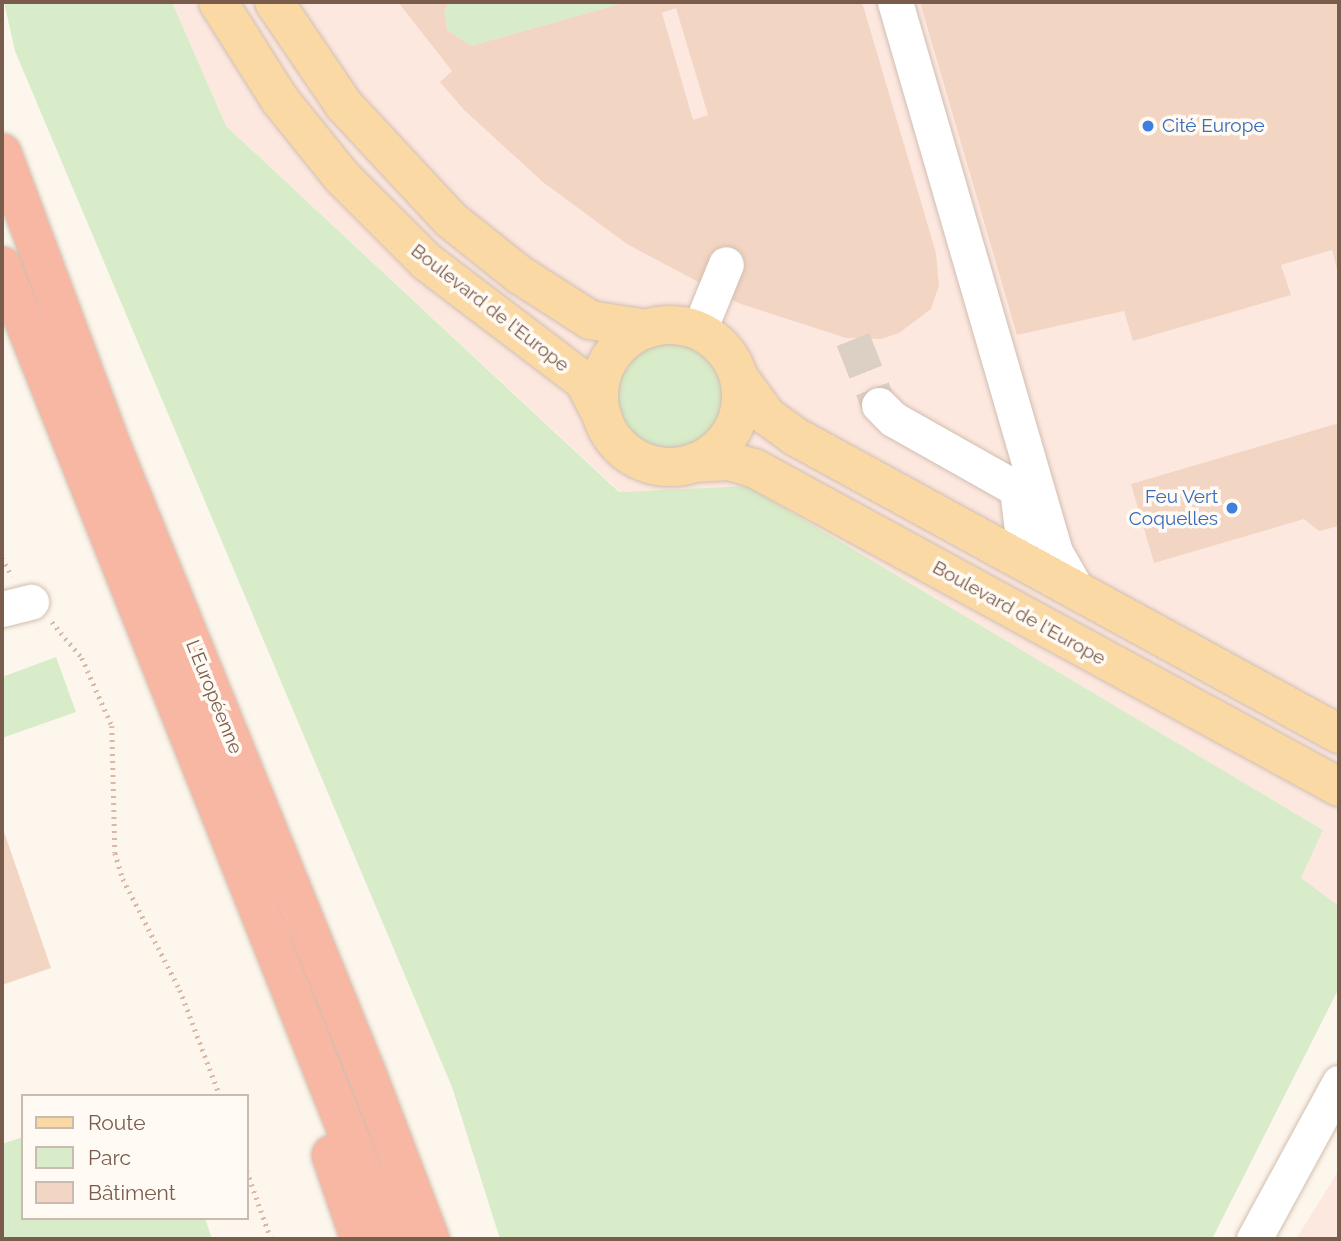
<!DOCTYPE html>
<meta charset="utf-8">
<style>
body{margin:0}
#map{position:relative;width:1341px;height:1241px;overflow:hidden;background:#fdf6ec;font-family:Raleway,sans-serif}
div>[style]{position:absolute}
.commercial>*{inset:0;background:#fde8e0}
.green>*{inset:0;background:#d8ecc9}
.round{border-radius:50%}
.building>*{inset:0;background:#f3d5c3}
.minor-tunnel>*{height:35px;margin-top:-17.5px;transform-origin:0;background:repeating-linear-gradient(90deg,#dcd0c4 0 35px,transparent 0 53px)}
.path>*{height:4.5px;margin-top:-2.25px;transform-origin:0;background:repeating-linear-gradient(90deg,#d9b8a5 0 2px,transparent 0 7px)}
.roads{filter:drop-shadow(0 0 2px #d1beb0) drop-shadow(0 0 2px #d1beb0)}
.minor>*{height:35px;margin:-17.5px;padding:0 17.5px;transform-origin:17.5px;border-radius:17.5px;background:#fff}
.major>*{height:38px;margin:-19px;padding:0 19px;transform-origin:19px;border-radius:19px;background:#fbd9a5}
.major>.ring{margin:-19px;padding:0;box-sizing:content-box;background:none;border:38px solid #fbd9a5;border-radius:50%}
.highway>*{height:38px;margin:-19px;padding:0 19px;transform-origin:19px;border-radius:19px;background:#f7b7a3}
.dots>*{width:19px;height:19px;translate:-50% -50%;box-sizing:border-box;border:4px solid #fffaf3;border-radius:50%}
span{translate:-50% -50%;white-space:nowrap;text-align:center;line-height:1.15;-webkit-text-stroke:7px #fffaf3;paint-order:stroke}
.shop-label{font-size:19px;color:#366cbe}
.left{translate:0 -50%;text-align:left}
.right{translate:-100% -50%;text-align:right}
.street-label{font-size:19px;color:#7a5c4d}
.frame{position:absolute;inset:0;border:4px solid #7a5c4d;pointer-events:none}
.legend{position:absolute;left:21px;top:1094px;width:228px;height:126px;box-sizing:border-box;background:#fffaf3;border:2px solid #cabbb1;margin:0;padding:9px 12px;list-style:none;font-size:21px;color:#7a5c4d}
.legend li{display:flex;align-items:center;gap:14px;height:35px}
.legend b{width:35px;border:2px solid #cabbb1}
</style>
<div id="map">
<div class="commercial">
<i style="clip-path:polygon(172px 2px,1339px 2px,1339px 906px,1300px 878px,1323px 830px,747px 486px,620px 492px,226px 126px)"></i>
<i style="clip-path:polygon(1339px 1170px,1339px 1239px,1296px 1239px)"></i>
</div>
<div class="green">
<i style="clip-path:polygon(4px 2px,172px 2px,226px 126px,619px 492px,747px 486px,1323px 830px,1301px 878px,1339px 906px,1339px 988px,1212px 1239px,500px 1239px,452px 1087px,15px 51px)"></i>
<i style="clip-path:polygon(449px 2px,627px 2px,471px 46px,447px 30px,444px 12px)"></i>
<i class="round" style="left:617px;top:341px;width:110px;height:110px"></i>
<i style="clip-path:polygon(56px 657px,76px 712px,2px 738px,2px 677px)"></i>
<i style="clip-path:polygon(23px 1137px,23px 1218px,205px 1218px,212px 1239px,2px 1239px,2px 1144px)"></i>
</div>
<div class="building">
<i style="clip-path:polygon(evenodd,398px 2px,449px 2px,444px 12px,447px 30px,471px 46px,627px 2px,862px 2px,936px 253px,939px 286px,931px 309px,899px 333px,881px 339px,846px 338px,738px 303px,627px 244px,544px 183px,464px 110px,440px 82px,452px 71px,398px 2px,676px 8px,708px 115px,693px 120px,662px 13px,676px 8px)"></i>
<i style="clip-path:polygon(920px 2px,1339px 2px,1339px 277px,1332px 250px,1281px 265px,1291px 295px,1133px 341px,1124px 311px,1017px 335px)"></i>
<i style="clip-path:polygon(1339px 423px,1339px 526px,1319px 531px,1304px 519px,1154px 563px,1131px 484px)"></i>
<i style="clip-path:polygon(2px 826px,51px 968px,2px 985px)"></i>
</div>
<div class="minor-tunnel">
<i style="left:853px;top:339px;width:71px;rotate:68.5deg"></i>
</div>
<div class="path">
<i style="left:2px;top:558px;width:21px;rotate:61deg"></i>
<i style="left:52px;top:622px;width:47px;rotate:50.2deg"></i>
<i style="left:82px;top:658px;width:74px;rotate:66.2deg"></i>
<i style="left:112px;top:726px;width:127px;rotate:88.6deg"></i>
<i style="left:115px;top:853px;width:27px;rotate:73deg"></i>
<i style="left:123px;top:879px;width:125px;rotate:62.8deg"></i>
<i style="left:180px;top:990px;width:113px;rotate:69.3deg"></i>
<i style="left:247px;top:1171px;width:72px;rotate:70.6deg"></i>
</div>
<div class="roads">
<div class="minor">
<i style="left:895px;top:2px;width:573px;rotate:73.78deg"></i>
<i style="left:1055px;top:552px;width:46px;rotate:60.1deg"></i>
<i style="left:699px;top:330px;width:71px;rotate:-67.8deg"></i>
<i style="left:879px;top:405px;width:20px;rotate:45deg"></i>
<i style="left:893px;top:419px;width:142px;rotate:29.4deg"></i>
<i style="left:1017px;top:489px;width:65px;rotate:83deg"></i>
<i style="left:1025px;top:554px;width:21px;rotate:49deg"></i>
<i style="left:2px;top:609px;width:30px;rotate:-14deg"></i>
<i style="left:1254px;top:1239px;width:178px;rotate:-61.4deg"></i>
</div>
<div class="major">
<i style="left:218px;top:2px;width:116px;rotate:57.7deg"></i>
<i style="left:280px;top:100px;width:99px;rotate:51.2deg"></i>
<i style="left:342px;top:177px;width:120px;rotate:45deg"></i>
<i style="left:427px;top:262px;width:197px;rotate:37.2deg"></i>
<i style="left:584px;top:381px;width:42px;rotate:62.8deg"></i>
<i style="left:274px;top:2px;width:125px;rotate:55.8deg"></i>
<i style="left:344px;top:105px;width:157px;rotate:47.1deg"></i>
<i style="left:451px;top:220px;width:88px;rotate:38.6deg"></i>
<i style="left:520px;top:275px;width:83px;rotate:32.7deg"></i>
<i style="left:590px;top:320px;width:57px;rotate:9.1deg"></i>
<i class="ring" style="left:599px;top:325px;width:104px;height:104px"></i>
<i style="left:740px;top:379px;width:46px;rotate:53.9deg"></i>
<i style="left:767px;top:416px;width:36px;rotate:36deg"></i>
<i style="left:796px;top:437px;width:619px;rotate:28.68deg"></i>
<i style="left:693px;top:463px;width:36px;rotate:-3deg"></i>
<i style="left:729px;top:461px;width:26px;rotate:16deg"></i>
<i style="left:754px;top:468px;width:666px;rotate:28.6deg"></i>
</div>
<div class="highway">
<i style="left:2px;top:153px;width:319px;rotate:69.5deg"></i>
<i style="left:114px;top:452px;width:671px;rotate:67.87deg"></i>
<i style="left:367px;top:1074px;width:177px;rotate:69.1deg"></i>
<i style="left:2px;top:266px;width:1048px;rotate:68.26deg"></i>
<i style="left:331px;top:1155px;width:89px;rotate:71deg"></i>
</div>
</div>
<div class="dots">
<i style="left:1148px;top:126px;background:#3f7fe0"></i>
<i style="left:1232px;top:508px;background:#3f7fe0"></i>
</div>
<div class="shop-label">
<span class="left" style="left:1162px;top:126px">Cité Europe</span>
<span class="right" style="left:1218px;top:508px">Feu Vert<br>Coquelles</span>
</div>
<div class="street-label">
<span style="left:490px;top:308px;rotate:38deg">Boulevard de l'Europe</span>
<span style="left:1019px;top:613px;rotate:29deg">Boulevard de l'Europe</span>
<span style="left:214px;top:697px;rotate:68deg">L'Européenne</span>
</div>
<div class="frame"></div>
<ul class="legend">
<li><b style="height:9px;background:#fbd9a5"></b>Route</li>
<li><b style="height:19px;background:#d8ecc9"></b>Parc</li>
<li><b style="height:19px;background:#f3d5c3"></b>Bâtiment</li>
</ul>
</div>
